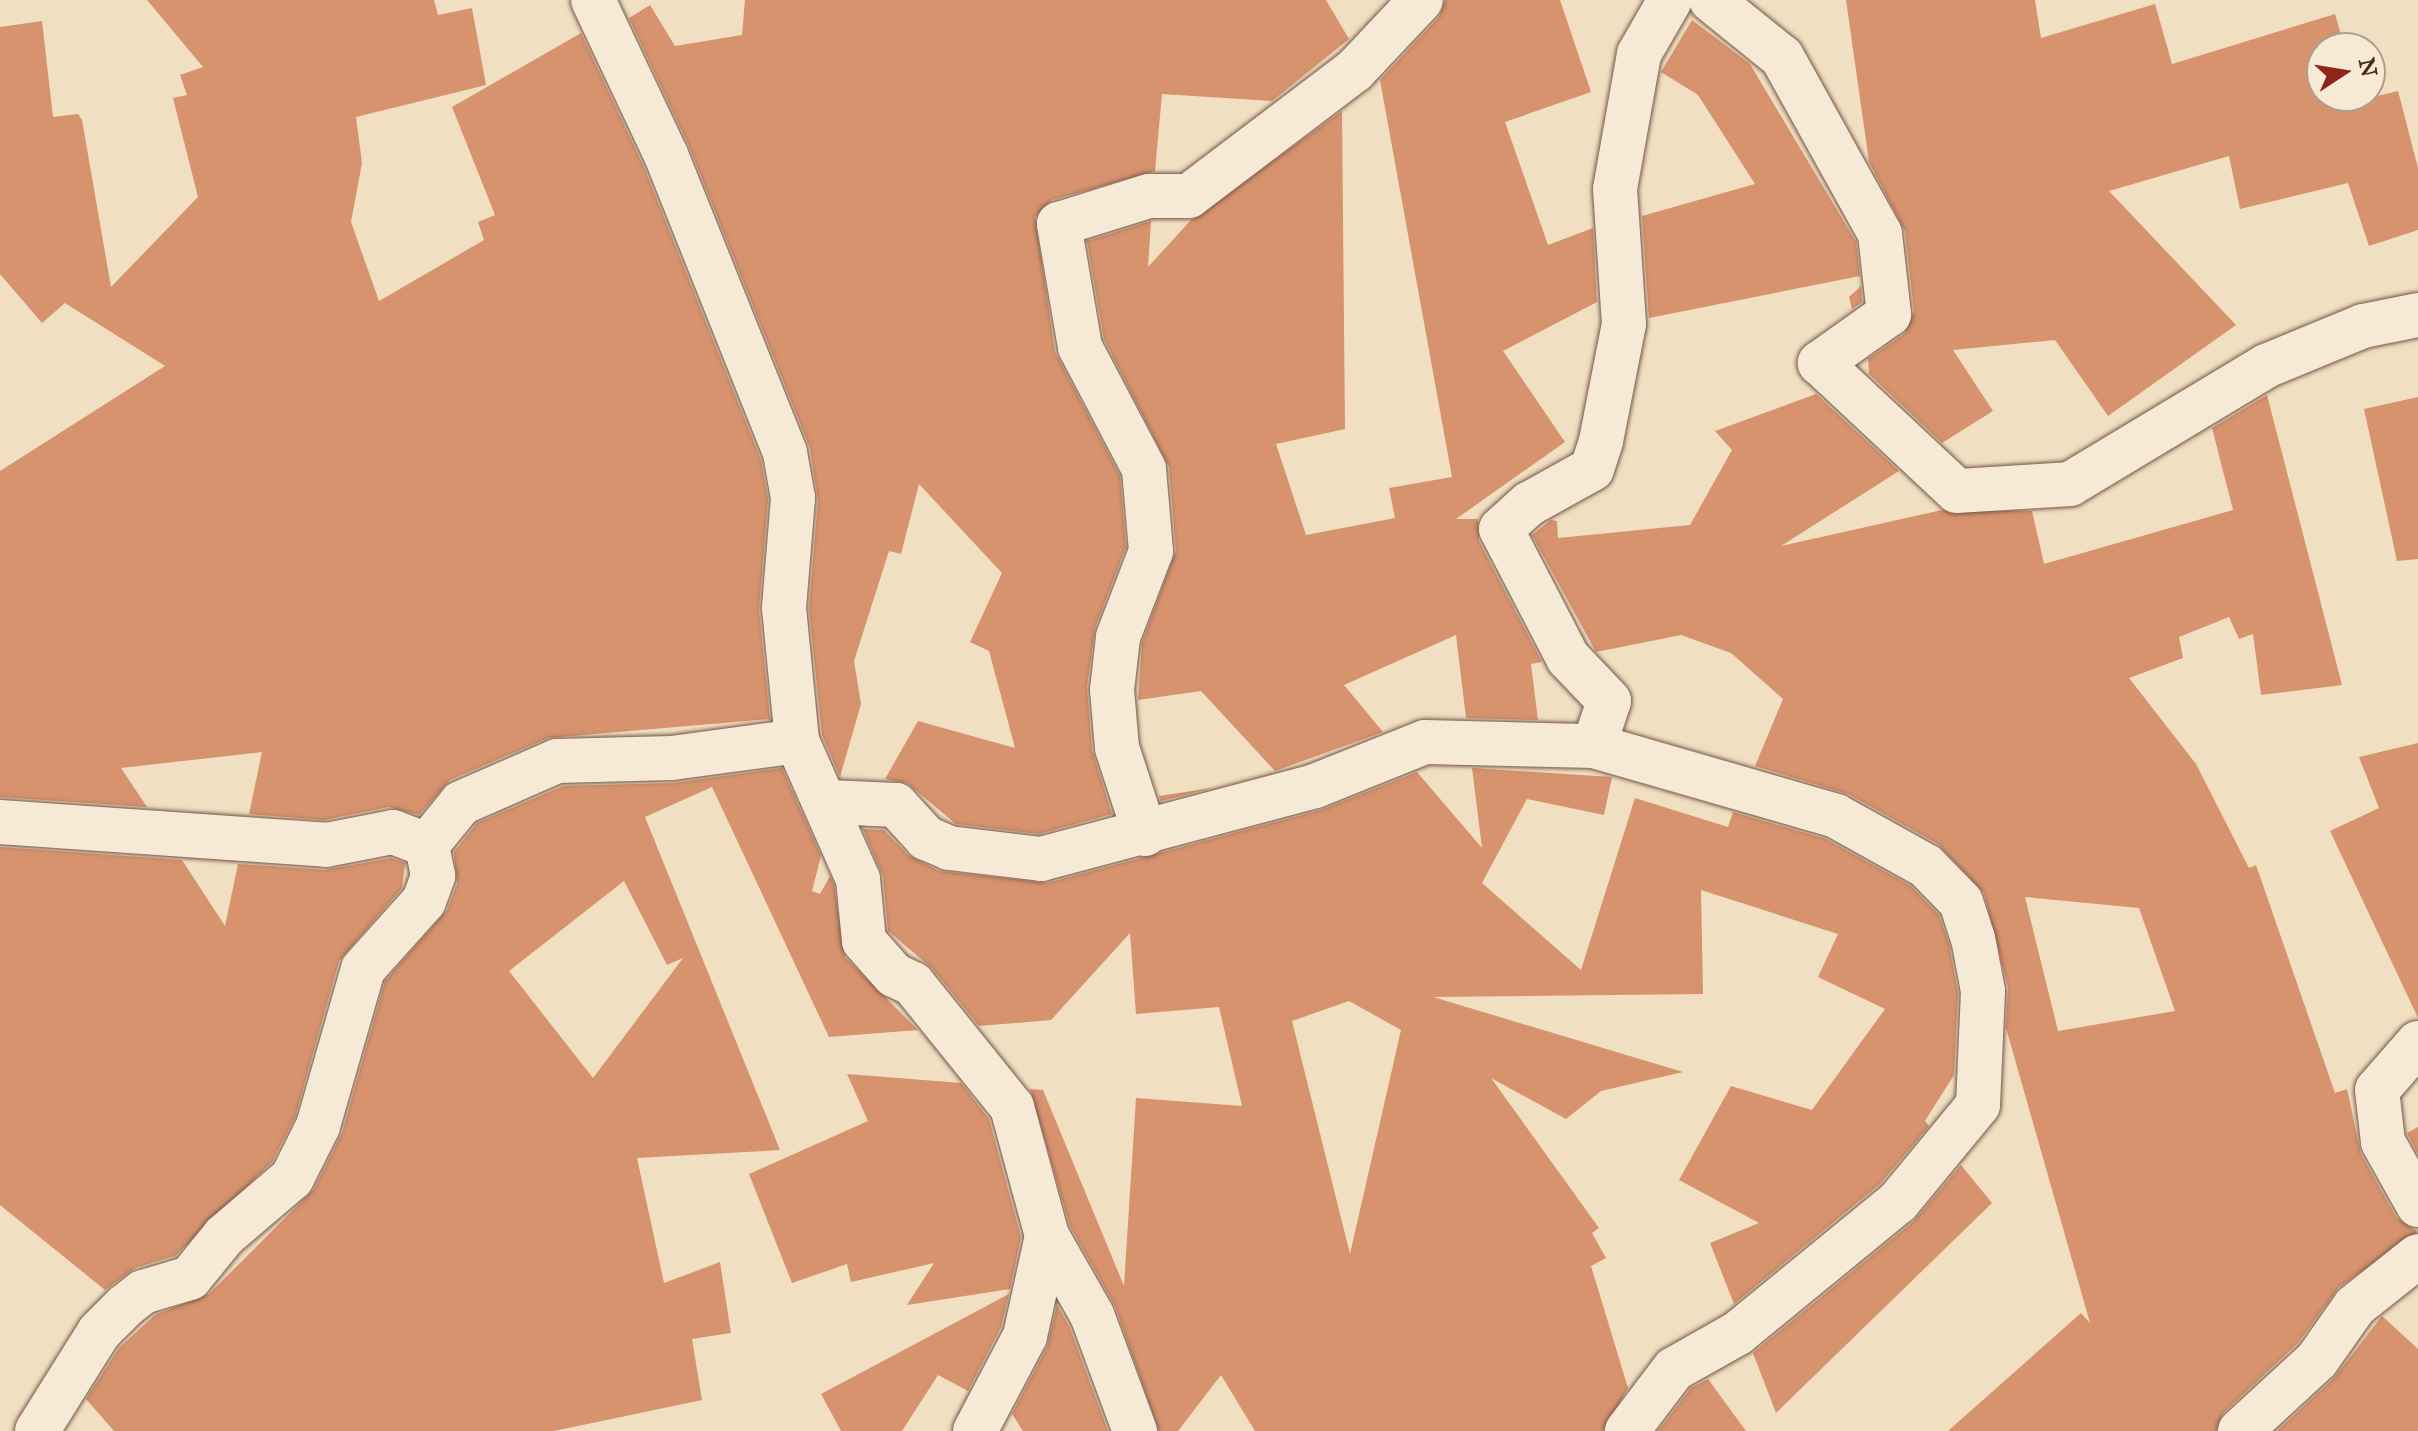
<!DOCTYPE html>
<style>
body{margin:0}
#map{position:relative;width:2418px;height:1431px;overflow:hidden;background:#f1dfc2;font-family:"IM FELL Great Primer",serif}
div>[style]{position:absolute}
.building>*{inset:0;background:#d7926e}
.roads{filter:drop-shadow(0 0 2px #745645) drop-shadow(0 0 2px #745645)}
.minor>*{height:44px;margin:-22px;padding:0 22px;transform-origin:22px;border-radius:22px;background:#f6ead7}
span{translate:-50% -50%;white-space:nowrap;text-align:center;line-height:1.15;-webkit-text-stroke:6px #f6ead7;paint-order:stroke}
.north{position:absolute;left:2306px;top:32px;width:80px;height:80px;box-sizing:border-box;background:#f6ead7;border:2px solid #b19d8c;border-radius:50%;rotate:78deg;font-size:22px;font-weight:700;line-height:32px;text-align:center;color:#4a291b}
.north::after{content:'';display:block;margin:auto;width:28px;height:36px;background:#8f2418;clip-path:polygon(50% 0,100% 100%,50% 72%,0 100%)}
</style>
<div id="map">
<div class="building">
<i style="clip-path:polygon(147px 0,434px 0,438px 15px,472px 8px,486px 85px,356px 117px,362px 163px,351px 222px,379px 301px,484px 240px,478px 222px,495px 215px,452px 107px,581px 33px,643px 165px,761px 460px,768px 499px,759px 610px,770px 719px,548px 738px,450px 780px,419px 815px,389px 807px,324px 820px,249px 814px,262px 752px,121px 768px,147px 807px,0 797px,0 471px,165px 366px,65px 303px,42px 323px,0 274px,0 27px,42px 21px,53px 117px,78px 114px,82px 120px,111px 287px,198px 197px,173px 98px,187px 95px,180px 75px,203px 67px)"></i>
<i style="clip-path:polygon(745px 0,1326px 0,1349px 39px,1272px 101px,1162px 94px,1155px 171px,1052px 200px,1035px 217px,1055px 352px,1120px 476px,1126px 547px,1095px 628px,1087px 687px,1092px 750px,1112px 814px,1039px 834px,956px 824px,907px 783px,885px 779px,918px 721px,1015px 748px,989px 651px,970px 642px,1002px 573px,919px 484px,901px 554px,889px 551px,854px 661px,861px 704px,840px 777px,822px 735px,809px 608px,818px 500px,810px 448px,689px 146px,629px 18px,650px 5px,675px 46px,742px 35px)"></i>
<i style="clip-path:polygon(1445px 0,1560px 0,1591px 92px,1505px 122px,1548px 245px,1593px 228px,1597px 302px,1503px 351px,1565px 442px,1456px 519px,1478px 519px,1479px 541px,1542px 662px,1531px 664px,1538px 720px,1466px 718px,1456px 635px,1344px 685px,1383px 732px,1275px 771px,1201px 691px,1138px 700px,1142px 643px,1176px 550px,1169px 467px,1104px 339px,1087px 241px,1151px 221px,1148px 267px,1191px 220px,1342px 111px,1345px 429px,1276px 444px,1306px 535px,1395px 518px,1389px 488px,1452px 477px,1380px 80px,1439px 17px)"></i>
<i style="clip-path:polygon(1846px 0,2035px 0,2041px 38px,2155px 4px,2172px 64px,2335px 14px,2345px 48px,2322px 48px,2322px 96px,2361px 100px,2398px 91px,2418px 168px,2418px 230px,2369px 246px,2348px 183px,2240px 209px,2229px 156px,2109px 191px,2236px 325px,2108px 416px,2055px 340px,1953px 350px,1993px 411px,1942px 443px,1869px 374px,1868px 359px,1904px 334px,1914px 311px,1905px 231px,1869px 162px)"></i>
<i style="clip-path:polygon(1692px 20px,1750px 64px,1856px 242px,1860px 276px,1649px 318px,1642px 216px,1755px 184px,1698px 95px,1661px 72px)"></i>
<i style="clip-path:polygon(1861px 286px,1862px 302px,1852px 309px,1849px 297px)"></i>
<i style="clip-path:polygon(evenodd,1816px 394px,1899px 471px,1781px 546px,1942px 510px,2032px 511px,2044px 564px,2233px 510px,2212px 428px,2267px 395px,2342px 685px,2261px 695px,2253px 634px,2239px 639px,2229px 617px,2179px 637px,2183px 658px,2129px 678px,2196px 764px,2249px 868px,2256px 865px,2335px 1093px,2347px 1089px,2361px 1154px,2396px 1217px,2418px 1232px,2339px 1287px,2298px 1343px,2223px 1413px,2216px 1431px,1948px 1431px,2081px 1313px,2090px 1323px,2006px 1028px,2008px 987px,1984px 893px,1938px 844px,1848px 794px,1755px 766px,1783px 699px,1731px 653px,1681px 635px,1596px 652px,1532px 535px,1551px 520px,1557px 521px,1558px 538px,1690px 525px,1732px 450px,1715px 431px,1816px 394px,2025px 897px,2139px 908px,2175px 1011px,2058px 1031px,2025px 897px)"></i>
<i style="clip-path:polygon(2418px 397px,2418px 559px,2397px 561px,2364px 409px)"></i>
<i style="clip-path:polygon(2418px 743px,2418px 1018px,2330px 831px,2379px 808px,2359px 757px)"></i>
<i style="clip-path:polygon(evenodd,782px 768px,821px 856px,812px 891px,820px 894px,830px 876px,834px 885px,845px 957px,918px 1030px,829px 1037px,712px 787px,645px 817px,780px 1150px,637px 1158px,664px 1283px,720px 1262px,731px 1333px,692px 1339px,702px 1400px,554px 1431px,114px 1431px,86px 1399px,119px 1348px,155px 1315px,209px 1294px,314px 1189px,342px 1133px,385px 981px,447px 910px,457px 884px,454px 852px,477px 823px,563px 786px,673px 783px,782px 768px,624px 881px,667px 965px,683px 958px,593px 1078px,509px 971px,624px 881px)"></i>
<i style="clip-path:polygon(evenodd,1472px 768px,1612px 777px,1604px 815px,1527px 799px,1482px 883px,1581px 970px,1635px 798px,1728px 827px,1733px 812px,1826px 839px,1911px 886px,1939px 915px,1949px 944px,1958px 993px,1954px 1075px,1925px 1121px,1929px 1126px,1880px 1184px,1734px 1304px,1710px 1243px,1759px 1223px,1679px 1180px,1731px 1086px,1812px 1110px,1885px 1009px,1818px 977px,1838px 934px,1701px 890px,1703px 994px,1433px 997px,1683px 1072px,1601px 1091px,1566px 1119px,1491px 1078px,1599px 1228px,1592px 1233px,1606px 1258px,1591px 1266px,1628px 1388px,1603px 1431px,1255px 1431px,1221px 1375px,1178px 1431px,1159px 1431px,1115px 1306px,1070px 1226px,1030px 1089px,1043px 1090px,1124px 1286px,1136px 1098px,1242px 1106px,1219px 1007px,1136px 1014px,1130px 933px,1051px 1020px,979px 1026px,932px 968px,888px 931px,883px 876px,863px 829px,884px 830px,908px 855px,939px 871px,1047px 883px,1321px 810px,1417px 772px,1482px 848px,1472px 768px,1349px 1001px,1401px 1030px,1350px 1254px,1292px 1021px,1349px 1001px)"></i>
<i style="clip-path:polygon(1212px 788px,1161px 801px,1159px 796px)"></i>
<i style="clip-path:polygon(0 847px,182px 860px,225px 926px,238px 864px,325px 870px,391px 858px,405px 863px,402px 888px,339px 961px,295px 1117px,272px 1162px,175px 1256px,135px 1268px,105px 1290px,0 1205px)"></i>
<i style="clip-path:polygon(847px 1074px,961px 1083px,989px 1119px,1021px 1237px,1010px 1289px,907px 1305px,934px 1263px,851px 1282px,847px 1264px,792px 1283px,749px 1174px,868px 1121px)"></i>
<i style="clip-path:polygon(2418px 1127px,2418px 1154px,2407px 1133px)"></i>
<i style="clip-path:polygon(1961px 1165px,1992px 1203px,1776px 1413px,1753px 1353px,1914px 1221px)"></i>
<i style="clip-path:polygon(1009px 1294px,1001px 1327px,968px 1391px,938px 1375px,902px 1431px,841px 1431px,821px 1394px)"></i>
<i style="clip-path:polygon(1057px 1305px,1069px 1326px,1108px 1431px,1023px 1431px,1012px 1414px,1047px 1347px)"></i>
<i style="clip-path:polygon(2382px 1316px,2418px 1349px,2418px 1431px,2277px 1431px,2334px 1378px)"></i>
<i style="clip-path:polygon(1708px 1379px,1746px 1431px,1658px 1431px,1691px 1388px)"></i>
</div>
<div class="roads">
<div class="minor">
<i style="left:593px;top:0;width:171px;rotate:64.8deg"></i>
<i style="left:666px;top:155px;width:321px;rotate:68.2deg"></i>
<i style="left:785px;top:453px;width:46px;rotate:79.9deg"></i>
<i style="left:793px;top:498px;width:110px;rotate:94.7deg"></i>
<i style="left:784px;top:608px;width:134px;rotate:84.4deg"></i>
<i style="left:797px;top:741px;width:151px;rotate:66.2deg"></i>
<i style="left:858px;top:879px;width:62px;rotate:84.5deg"></i>
<i style="left:864px;top:941px;width:45px;rotate:48.6deg"></i>
<i style="left:894px;top:975px;width:21px;rotate:25deg"></i>
<i style="left:913px;top:984px;width:158px;rotate:51.2deg"></i>
<i style="left:1012px;top:1107px;width:134px;rotate:74.8deg"></i>
<i style="left:1047px;top:1236px;width:91px;rotate:60.3deg"></i>
<i style="left:1092px;top:1315px;width:124px;rotate:69.7deg"></i>
<i style="left:1711px;top:0;width:91px;rotate:38.8deg"></i>
<i style="left:1782px;top:57px;width:202px;rotate:61deg"></i>
<i style="left:1880px;top:234px;width:81px;rotate:83.6deg"></i>
<i style="left:1889px;top:314px;width:85px;rotate:144.6deg"></i>
<i style="left:1820px;top:363px;width:187px;rotate:43.1deg"></i>
<i style="left:1957px;top:491px;width:113px;rotate:-3.5deg"></i>
<i style="left:2070px;top:484px;width:229px;rotate:-31deg"></i>
<i style="left:2266px;top:366px;width:105px;rotate:-22.4deg"></i>
<i style="left:2363px;top:326px;width:56px;rotate:-11.3deg"></i>
<i style="left:1594px;top:746px;width:47px;rotate:-71.6deg"></i>
<i style="left:1609px;top:701px;width:59px;rotate:-133.6deg"></i>
<i style="left:1568px;top:658px;width:145px;rotate:-117.4deg"></i>
<i style="left:1501px;top:529px;width:38px;rotate:-42deg"></i>
<i style="left:1529px;top:504px;width:72px;rotate:-29.1deg"></i>
<i style="left:1592px;top:469px;width:29px;rotate:-72deg"></i>
<i style="left:1601px;top:441px;width:119px;rotate:-78.9deg"></i>
<i style="left:1624px;top:324px;width:135px;rotate:-93.8deg"></i>
<i style="left:1615px;top:189px;width:137px;rotate:-79.9deg"></i>
<i style="left:1639px;top:54px;width:62px;rotate:-60.1deg"></i>
<i style="left:829px;top:802px;width:67px;rotate:2.6deg"></i>
<i style="left:896px;top:805px;width:45px;rotate:47.7deg"></i>
<i style="left:926px;top:838px;width:25px;rotate:23deg"></i>
<i style="left:949px;top:848px;width:93px;rotate:6.8deg"></i>
<i style="left:1041px;top:859px;width:284px;rotate:-14.9deg"></i>
<i style="left:1315px;top:786px;width:118px;rotate:-21.8deg"></i>
<i style="left:1425px;top:742px;width:169px;rotate:1.4deg"></i>
<i style="left:1594px;top:746px;width:252px;rotate:16.1deg"></i>
<i style="left:1836px;top:816px;width:103px;rotate:29.1deg"></i>
<i style="left:1926px;top:866px;width:50px;rotate:45.8deg"></i>
<i style="left:1961px;top:902px;width:38px;rotate:72deg"></i>
<i style="left:1973px;top:938px;width:54px;rotate:79.3deg"></i>
<i style="left:1983px;top:991px;width:114px;rotate:92.5deg"></i>
<i style="left:1978px;top:1105px;width:126px;rotate:129.5deg"></i>
<i style="left:1898px;top:1202px;width:207px;rotate:140.7deg"></i>
<i style="left:1738px;top:1333px;width:73px;rotate:150.6deg"></i>
<i style="left:1674px;top:1369px;width:78px;rotate:127.2deg"></i>
<i style="left:0;top:822px;width:327px;rotate:4deg"></i>
<i style="left:326px;top:845px;width:68px;rotate:-11deg"></i>
<i style="left:393px;top:832px;width:36px;rotate:21deg"></i>
<i style="left:427px;top:845px;width:54px;rotate:-51deg"></i>
<i style="left:461px;top:803px;width:105px;rotate:-23.6deg"></i>
<i style="left:557px;top:761px;width:115px;rotate:-1.5deg"></i>
<i style="left:672px;top:758px;width:126px;rotate:-7.7deg"></i>
<i style="left:1145px;top:834px;width:90px;rotate:-108deg"></i>
<i style="left:1117px;top:748px;width:58px;rotate:-94.9deg"></i>
<i style="left:1112px;top:690px;width:53px;rotate:-83.5deg"></i>
<i style="left:1118px;top:637px;width:92px;rotate:-69deg"></i>
<i style="left:1151px;top:551px;width:82px;rotate:-94.9deg"></i>
<i style="left:1144px;top:469px;width:138px;rotate:-117.7deg"></i>
<i style="left:1080px;top:347px;width:125px;rotate:-99.7deg"></i>
<i style="left:1059px;top:224px;width:94px;rotate:-17.3deg"></i>
<i style="left:1149px;top:196px;width:40px"></i>
<i style="left:1189px;top:196px;width:208px;rotate:-37.2deg"></i>
<i style="left:1355px;top:70px;width:96px;rotate:-46.7deg"></i>
<i style="left:2418px;top:1043px;width:62px;rotate:131.1deg"></i>
<i style="left:2377px;top:1090px;width:52px;rotate:83.4deg"></i>
<i style="left:2383px;top:1142px;width:72px;rotate:60.9deg"></i>
<i style="left:37px;top:1431px;width:117px;rotate:-57.9deg"></i>
<i style="left:99px;top:1332px;width:37px;rotate:-45deg"></i>
<i style="left:125px;top:1306px;width:23px;rotate:-38deg"></i>
<i style="left:143px;top:1292px;width:49px;rotate:-16.6deg"></i>
<i style="left:190px;top:1278px;width:54px;rotate:-51deg"></i>
<i style="left:224px;top:1236px;width:89px;rotate:-40.5deg"></i>
<i style="left:292px;top:1178px;width:58px;rotate:-63.4deg"></i>
<i style="left:318px;top:1126px;width:163px;rotate:-74deg"></i>
<i style="left:363px;top:969px;width:91px;rotate:-48.1deg"></i>
<i style="left:424px;top:901px;width:27px;rotate:-70deg"></i>
<i style="left:433px;top:876px;width:32px;rotate:-101deg"></i>
<i style="left:975px;top:1431px;width:107px;rotate:-62.2deg"></i>
<i style="left:1025px;top:1336px;width:102px;rotate:-77.6deg"></i>
<i style="left:2240px;top:1431px;width:105px;rotate:-42.7deg"></i>
<i style="left:2317px;top:1360px;width:66px;rotate:-54.9deg"></i>
<i style="left:2355px;top:1306px;width:80px;rotate:-38.4deg"></i>
</div>
</div>
<div class="north">N</div>
</div>
